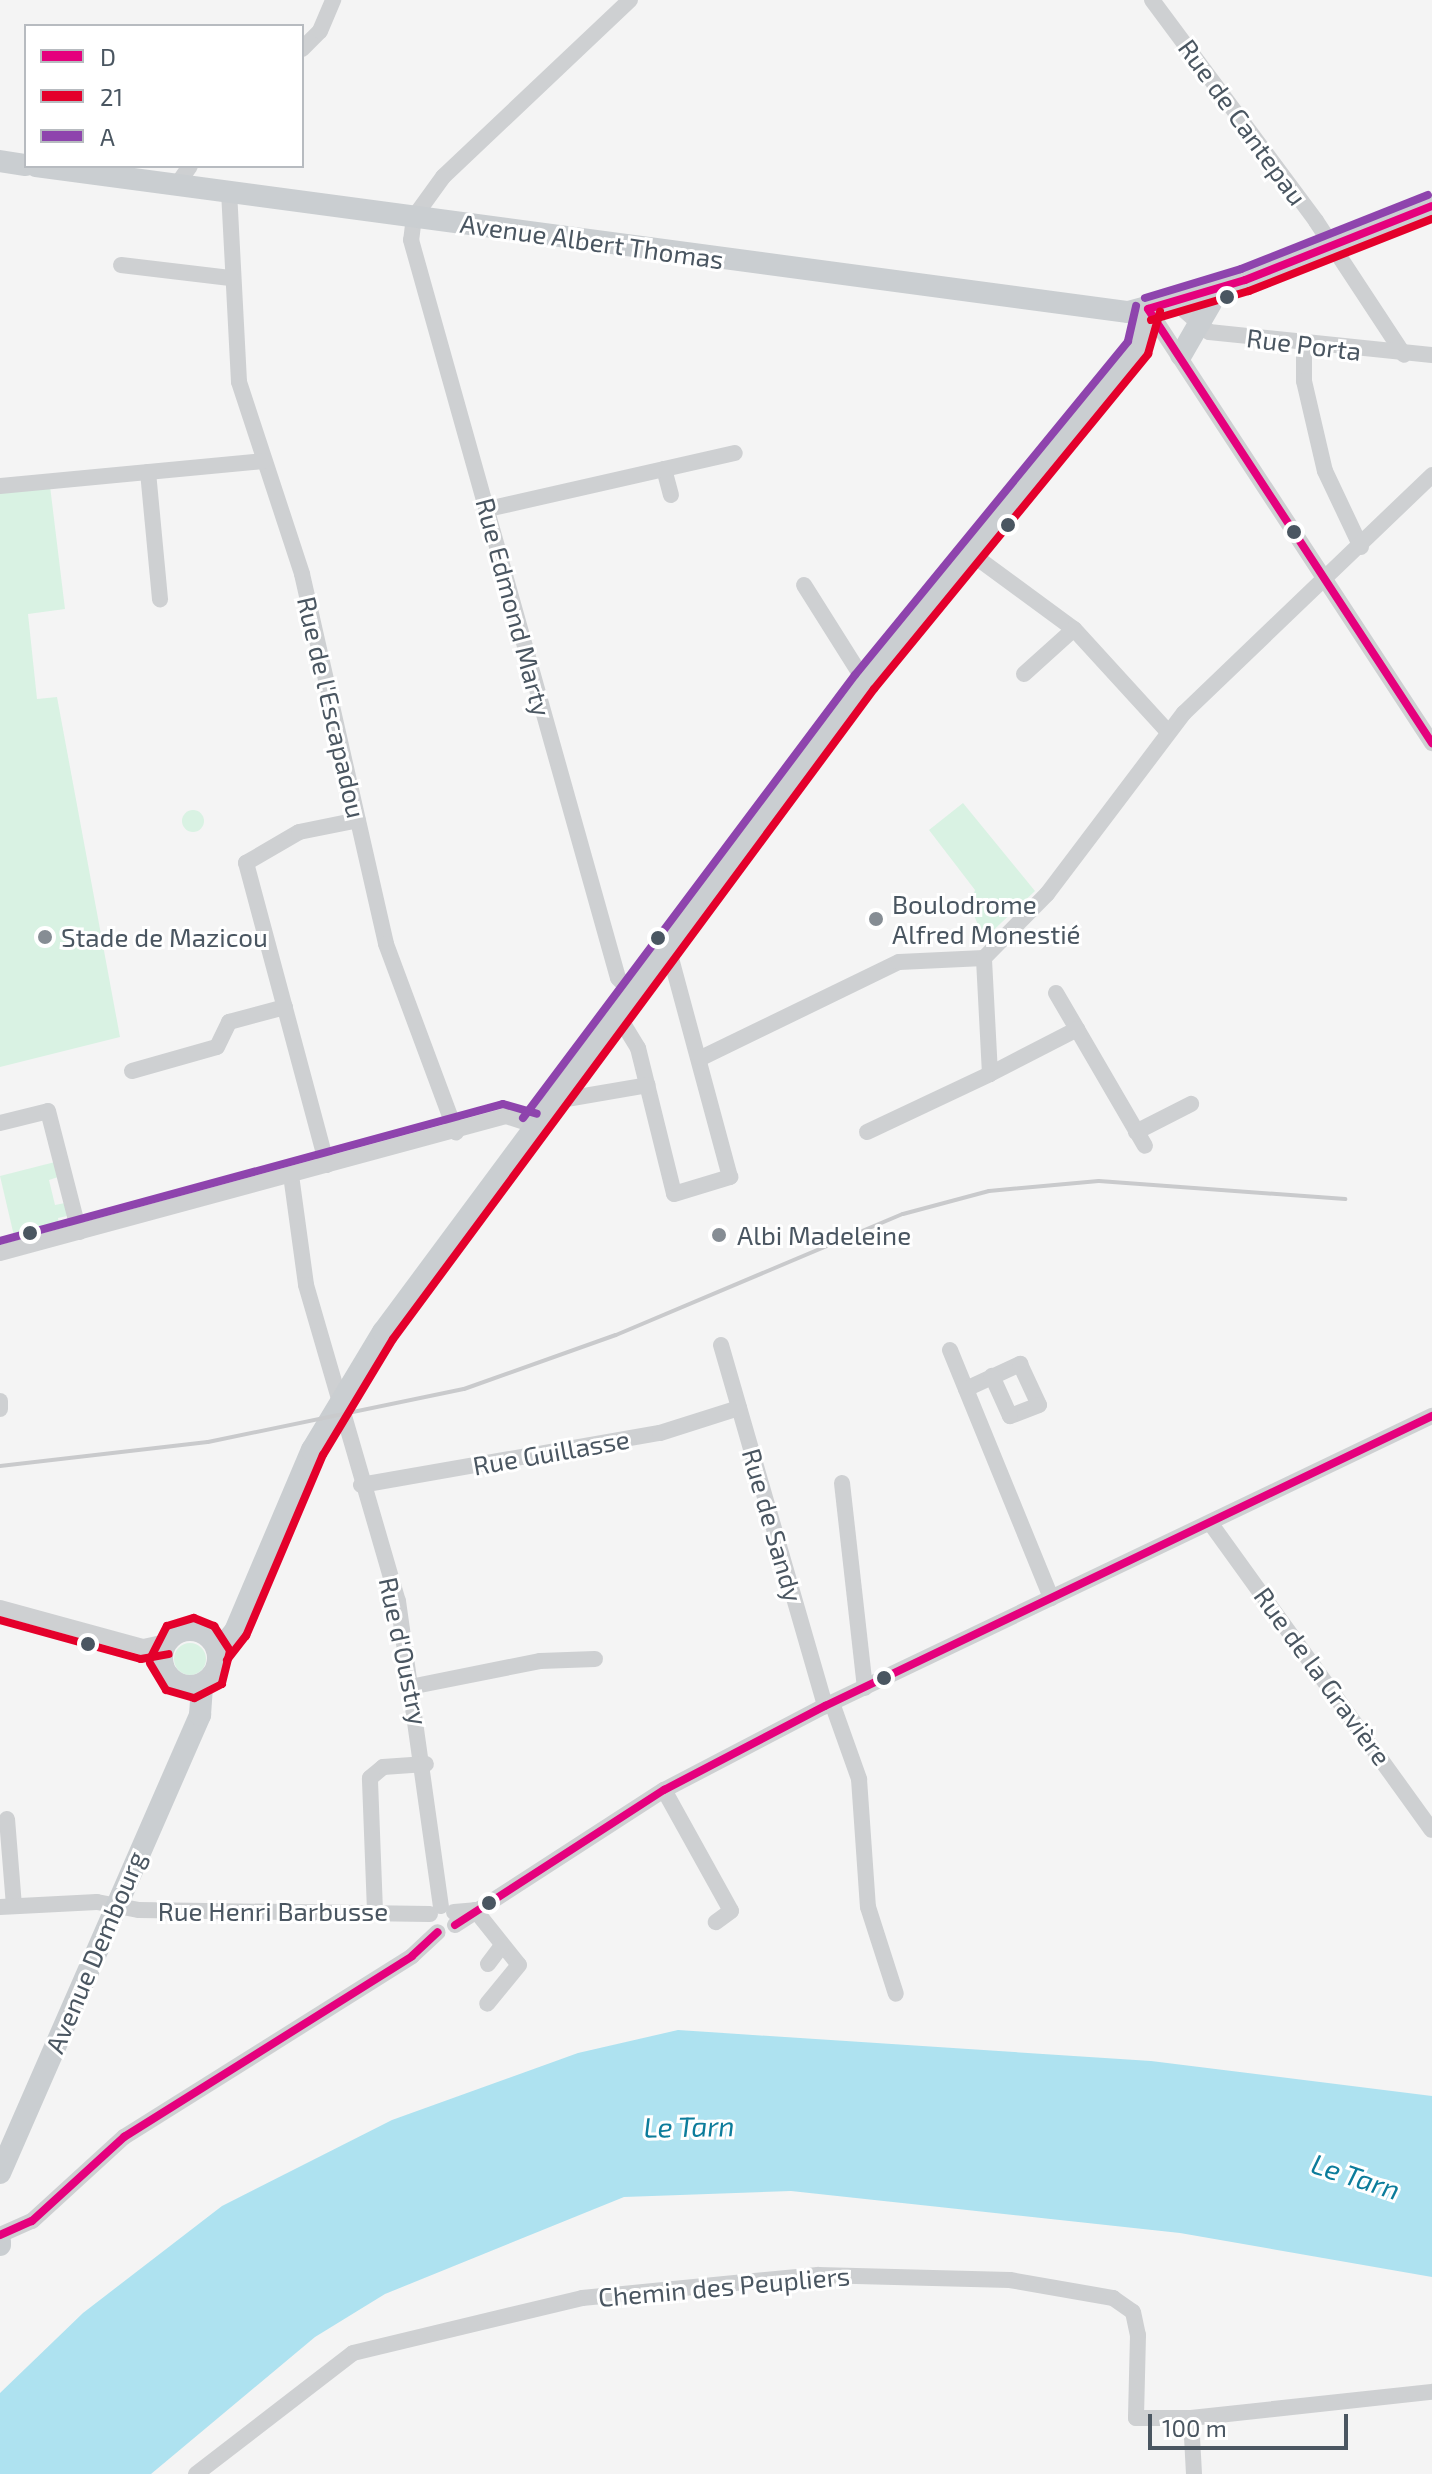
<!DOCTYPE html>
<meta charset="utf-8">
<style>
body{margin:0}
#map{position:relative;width:1432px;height:2474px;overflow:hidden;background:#f4f4f4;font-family:"Exo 2",sans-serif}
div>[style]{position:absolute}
.green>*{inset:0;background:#d9f2e3}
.round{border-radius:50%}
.water>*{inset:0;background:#aee2f0}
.minor>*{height:16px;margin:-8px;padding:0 8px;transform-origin:8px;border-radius:8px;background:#ced0d2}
.major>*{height:22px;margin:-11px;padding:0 11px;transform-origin:11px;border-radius:11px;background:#caced1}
.major>.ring{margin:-11px;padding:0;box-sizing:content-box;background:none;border:22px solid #caced1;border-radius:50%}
.rail>*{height:4px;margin:-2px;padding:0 2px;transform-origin:2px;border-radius:2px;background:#c9cacc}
.bus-1>*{height:8px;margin:-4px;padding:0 4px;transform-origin:4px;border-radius:4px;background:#e5007d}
.bus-2>*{height:8px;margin:-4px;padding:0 4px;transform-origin:4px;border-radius:4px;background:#e4002b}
.bus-3>*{height:8px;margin:-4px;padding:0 4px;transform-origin:4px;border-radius:4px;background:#8e44ad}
.dots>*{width:22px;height:22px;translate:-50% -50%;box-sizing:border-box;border:4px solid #fff;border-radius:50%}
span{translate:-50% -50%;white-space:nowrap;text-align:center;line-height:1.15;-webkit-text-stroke:6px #fff;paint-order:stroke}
.street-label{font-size:26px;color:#4a5661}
.poi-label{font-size:26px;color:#4a5661}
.left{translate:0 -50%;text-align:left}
.water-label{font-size:28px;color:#0c7c9b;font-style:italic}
.legend{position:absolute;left:24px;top:24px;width:280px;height:144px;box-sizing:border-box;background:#fff;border:2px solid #b7bbc0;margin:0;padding:10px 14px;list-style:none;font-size:24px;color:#4a5661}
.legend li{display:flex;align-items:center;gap:16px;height:40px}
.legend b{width:40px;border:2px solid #b7bbc0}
.scale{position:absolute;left:1148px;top:2414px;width:200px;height:36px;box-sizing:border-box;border:4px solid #4a5661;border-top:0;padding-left:10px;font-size:24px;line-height:28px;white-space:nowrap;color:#4a5661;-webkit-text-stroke:6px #fff;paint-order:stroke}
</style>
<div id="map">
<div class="green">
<i style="clip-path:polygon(50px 486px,65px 609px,28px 614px,37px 699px,57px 697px,120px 1037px,0 1067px,0 491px)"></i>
<i style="clip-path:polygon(963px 803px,1035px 891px,984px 939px,970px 906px,975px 890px,929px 830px)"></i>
<i class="round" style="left:182px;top:810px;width:22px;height:22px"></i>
<i style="clip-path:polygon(55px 1162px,58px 1177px,49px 1180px,55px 1205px,65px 1203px,67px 1216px,58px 1218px,59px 1225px,14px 1236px,0 1176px)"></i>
<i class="round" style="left:174px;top:1643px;width:32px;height:32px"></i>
</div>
<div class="water">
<i style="clip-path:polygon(678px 2030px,1151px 2061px,1432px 2096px,1432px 2277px,1180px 2233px,791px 2191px,624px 2197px,385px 2294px,315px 2337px,151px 2474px,0 2474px,0 2393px,83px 2313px,222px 2206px,392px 2120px,578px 2053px)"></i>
</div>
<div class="minor">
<i style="left:630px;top:0;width:257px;rotate:136.6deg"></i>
<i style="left:443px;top:177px;width:49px;rotate:125.9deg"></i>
<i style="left:414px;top:217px;width:23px;rotate:97deg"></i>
<i style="left:411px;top:240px;width:766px;rotate:74.33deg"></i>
<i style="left:618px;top:978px;width:18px;rotate:45deg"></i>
<i style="left:1152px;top:0;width:275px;rotate:53.4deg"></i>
<i style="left:1316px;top:221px;width:160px;rotate:56.7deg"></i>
<i style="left:302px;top:49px;width:25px;rotate:-45deg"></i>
<i style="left:320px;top:31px;width:34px;rotate:-67deg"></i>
<i style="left:176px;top:186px;width:24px;rotate:-55deg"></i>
<i style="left:229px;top:191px;width:191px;rotate:87deg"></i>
<i style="left:239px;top:382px;width:202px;rotate:71.8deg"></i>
<i style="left:302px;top:574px;width:379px;rotate:77.2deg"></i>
<i style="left:386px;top:944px;width:201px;rotate:69.6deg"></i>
<i style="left:121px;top:265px;width:110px;rotate:6.8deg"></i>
<i style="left:1148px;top:309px;width:519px;rotate:56.8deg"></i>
<i style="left:1185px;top:311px;width:32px;rotate:41deg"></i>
<i style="left:1209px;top:332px;width:224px;rotate:5.9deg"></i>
<i style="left:1304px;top:344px;width:37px;rotate:90deg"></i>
<i style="left:1304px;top:381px;width:92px;rotate:76.9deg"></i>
<i style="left:1325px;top:471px;width:84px;rotate:64.7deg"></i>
<i style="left:664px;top:469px;width:27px;rotate:75deg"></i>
<i style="left:148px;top:472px;width:128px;rotate:84.6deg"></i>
<i style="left:0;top:486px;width:264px;rotate:-5.4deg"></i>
<i style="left:488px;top:509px;width:253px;rotate:-12.8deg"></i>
<i style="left:969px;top:552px;width:130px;rotate:36.3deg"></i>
<i style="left:1074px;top:629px;width:138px;rotate:47.6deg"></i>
<i style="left:804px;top:585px;width:115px;rotate:57.8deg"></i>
<i style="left:1024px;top:674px;width:67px;rotate:-42deg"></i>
<i style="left:1056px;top:993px;width:42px;rotate:59.7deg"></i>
<i style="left:616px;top:1012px;width:42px;rotate:58.6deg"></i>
<i style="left:638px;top:1048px;width:150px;rotate:76.1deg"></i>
<i style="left:674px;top:1194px;width:59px;rotate:-16.9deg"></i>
<i style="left:730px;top:1177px;width:242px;rotate:-105.1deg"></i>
<i style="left:701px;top:1058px;width:220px;rotate:-25.9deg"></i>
<i style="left:899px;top:962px;width:85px;rotate:-2.7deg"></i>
<i style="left:984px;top:958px;width:90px;rotate:-45.5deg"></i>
<i style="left:1047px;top:894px;width:227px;rotate:-52.9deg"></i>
<i style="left:1184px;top:713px;width:344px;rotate:-43.8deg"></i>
<i style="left:132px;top:1071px;width:88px;rotate:-15.8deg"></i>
<i style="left:217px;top:1047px;width:28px;rotate:-64deg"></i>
<i style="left:229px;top:1022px;width:58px;rotate:-15deg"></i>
<i style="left:990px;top:1074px;width:98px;rotate:-27.3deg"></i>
<i style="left:1077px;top:1029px;width:135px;rotate:59.8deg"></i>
<i style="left:549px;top:1102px;width:100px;rotate:-9.7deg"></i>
<i style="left:0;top:1123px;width:49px;rotate:-14deg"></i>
<i style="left:48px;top:1111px;width:125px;rotate:75.6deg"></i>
<i style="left:867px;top:1132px;width:136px;rotate:-25.2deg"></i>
<i style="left:990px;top:1074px;width:116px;rotate:-93deg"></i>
<i style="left:1136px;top:1132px;width:62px;rotate:-27deg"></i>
<i style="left:327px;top:1165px;width:313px;rotate:-105deg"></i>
<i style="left:246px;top:863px;width:61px;rotate:-30.3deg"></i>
<i style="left:299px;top:832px;width:60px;rotate:-11.5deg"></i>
<i style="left:291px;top:1175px;width:111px;rotate:82.2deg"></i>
<i style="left:306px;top:1285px;width:329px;rotate:73.8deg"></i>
<i style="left:398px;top:1601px;width:308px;rotate:82deg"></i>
<i style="left:0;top:1253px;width:524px;rotate:-15.15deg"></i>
<i style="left:506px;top:1116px;width:28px;rotate:18deg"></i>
<i style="left:721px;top:1345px;width:376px;rotate:73.9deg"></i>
<i style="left:950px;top:1350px;width:268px;rotate:67.8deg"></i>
<i style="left:966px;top:1389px;width:60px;rotate:-24.8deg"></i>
<i style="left:1020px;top:1364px;width:45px;rotate:65.1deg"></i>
<i style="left:1039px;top:1405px;width:31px;rotate:159deg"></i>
<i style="left:1010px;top:1416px;width:44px;rotate:-114.2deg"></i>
<i style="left:0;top:1401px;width:8px;rotate:90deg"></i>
<i style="left:842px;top:1483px;width:206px;rotate:83.6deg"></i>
<i style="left:361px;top:1485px;width:303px;rotate:-9.9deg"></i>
<i style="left:660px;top:1433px;width:83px;rotate:-17.6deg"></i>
<i style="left:1211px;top:1524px;width:377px;rotate:54.2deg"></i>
<i style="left:0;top:1608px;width:148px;rotate:15.3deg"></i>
<i style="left:143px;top:1647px;width:23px;rotate:34deg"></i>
<i style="left:143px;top:1647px;width:25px;rotate:-12deg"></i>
<i style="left:415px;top:1686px;width:127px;rotate:-11.3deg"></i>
<i style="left:540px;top:1661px;width:55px;rotate:-2.1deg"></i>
<i style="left:832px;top:1703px;width:81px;rotate:70.4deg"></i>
<i style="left:859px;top:1779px;width:128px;rotate:86deg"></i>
<i style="left:868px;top:1907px;width:91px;rotate:72.2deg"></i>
<i style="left:664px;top:1790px;width:138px;rotate:61deg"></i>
<i style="left:731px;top:1911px;width:19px;rotate:144deg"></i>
<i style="left:7px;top:1819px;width:87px;rotate:85.4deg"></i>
<i style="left:0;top:1907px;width:97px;rotate:-3deg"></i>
<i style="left:97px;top:1902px;width:43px;rotate:10.8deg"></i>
<i style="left:139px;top:1910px;width:291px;rotate:0.8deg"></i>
<i style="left:475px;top:1910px;width:70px;rotate:51.3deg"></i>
<i style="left:519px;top:1965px;width:50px;rotate:129.4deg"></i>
<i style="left:375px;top:1911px;width:133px;rotate:-92.2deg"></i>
<i style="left:370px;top:1778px;width:17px;rotate:-40deg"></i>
<i style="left:383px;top:1767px;width:43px;rotate:-4deg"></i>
<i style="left:454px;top:1912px;width:21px;rotate:-5deg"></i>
<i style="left:455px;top:1925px;width:249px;rotate:-32.9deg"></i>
<i style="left:664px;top:1790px;width:182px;rotate:-27.6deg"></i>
<i style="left:825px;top:1706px;width:673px;rotate:-25.54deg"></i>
<i style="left:488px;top:1964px;width:21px;rotate:-53deg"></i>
<i style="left:0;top:2235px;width:35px;rotate:-24deg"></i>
<i style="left:32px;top:2221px;width:125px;rotate:-42.4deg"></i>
<i style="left:124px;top:2137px;width:340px;rotate:-32.1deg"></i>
<i style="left:412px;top:1956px;width:35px;rotate:-43deg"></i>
<i style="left:196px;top:2474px;width:198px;rotate:-37.6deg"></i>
<i style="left:353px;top:2353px;width:236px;rotate:-13.5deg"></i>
<i style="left:582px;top:2298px;width:237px;rotate:-5.6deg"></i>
<i style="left:818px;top:2275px;width:192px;rotate:1.5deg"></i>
<i style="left:1010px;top:2280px;width:105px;rotate:9.9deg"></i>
<i style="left:1113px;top:2298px;width:24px;rotate:35deg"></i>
<i style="left:1133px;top:2312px;width:24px;rotate:78deg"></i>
<i style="left:1138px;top:2335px;width:83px;rotate:91.4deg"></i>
<i style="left:1136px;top:2418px;width:55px"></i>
<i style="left:1194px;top:2474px;width:56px;rotate:-93.1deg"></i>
<i style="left:1191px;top:2418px;width:242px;rotate:-6.2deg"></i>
</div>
<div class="major">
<i style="left:0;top:161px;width:26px;rotate:9deg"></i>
<i style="left:36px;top:166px;width:1102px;rotate:7.62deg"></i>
<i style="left:1128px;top:312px;width:121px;rotate:-15.3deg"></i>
<i style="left:1245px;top:280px;width:201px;rotate:-21.6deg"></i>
<i style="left:1181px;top:355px;width:60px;rotate:-60deg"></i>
<i class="ring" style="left:162px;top:1630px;width:34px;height:34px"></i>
<i style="left:218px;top:1652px;width:27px;rotate:-51deg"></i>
<i style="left:235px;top:1631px;width:197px;rotate:-67deg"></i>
<i style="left:312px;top:1450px;width:138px;rotate:-59deg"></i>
<i style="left:383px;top:1332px;width:809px;rotate:-53.44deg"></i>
<i style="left:865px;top:682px;width:434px;rotate:-50.8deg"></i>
<i style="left:1139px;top:346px;width:38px;rotate:-76deg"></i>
<i style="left:0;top:2173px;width:500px;rotate:-66.4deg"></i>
<i style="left:200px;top:1715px;width:31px;rotate:-86deg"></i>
<i style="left:0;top:2242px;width:3px;rotate:90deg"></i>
</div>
<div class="rail">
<i style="left:0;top:1466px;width:209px;rotate:-6.6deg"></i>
<i style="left:208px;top:1442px;width:261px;rotate:-11.7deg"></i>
<i style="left:464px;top:1389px;width:161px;rotate:-19.6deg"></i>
<i style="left:616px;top:1335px;width:311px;rotate:-22.9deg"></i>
<i style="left:903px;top:1214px;width:89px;rotate:-15deg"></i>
<i style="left:989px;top:1191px;width:110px;rotate:-5.2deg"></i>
<i style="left:1099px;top:1181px;width:247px;rotate:4.2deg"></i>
</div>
<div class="bus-1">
<i style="left:1432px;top:206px;width:201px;rotate:158.4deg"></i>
<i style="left:1245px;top:280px;width:101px;rotate:163.4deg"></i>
<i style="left:1148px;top:309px;width:519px;rotate:56.8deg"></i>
<i style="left:455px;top:1925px;width:249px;rotate:-32.9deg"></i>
<i style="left:664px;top:1790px;width:182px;rotate:-27.6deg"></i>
<i style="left:825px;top:1706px;width:673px;rotate:-25.54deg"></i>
<i style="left:0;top:2235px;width:35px;rotate:-24deg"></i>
<i style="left:32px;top:2221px;width:125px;rotate:-42.4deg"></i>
<i style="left:124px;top:2137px;width:340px;rotate:-32.1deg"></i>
<i style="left:412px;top:1956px;width:35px;rotate:-43deg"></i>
</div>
<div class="bus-2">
<i style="left:1151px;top:320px;width:102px;rotate:-16.5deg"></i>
<i style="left:1249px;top:291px;width:197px;rotate:-21.5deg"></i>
<i style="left:0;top:1620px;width:146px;rotate:15.5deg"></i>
<i style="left:141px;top:1659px;width:28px;rotate:-10deg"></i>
<i style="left:150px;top:1659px;width:37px;rotate:-63deg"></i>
<i style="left:167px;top:1626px;width:28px;rotate:-17deg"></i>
<i style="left:194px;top:1618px;width:22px;rotate:22deg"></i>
<i style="left:214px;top:1626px;width:30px;rotate:57deg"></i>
<i style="left:230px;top:1651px;width:34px;rotate:104deg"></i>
<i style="left:222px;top:1684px;width:31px;rotate:153deg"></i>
<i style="left:194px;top:1698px;width:29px;rotate:-164deg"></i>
<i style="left:166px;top:1690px;width:31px;rotate:-121deg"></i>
<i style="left:227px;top:1660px;width:31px;rotate:-52deg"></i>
<i style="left:246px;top:1636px;width:197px;rotate:-67deg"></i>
<i style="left:323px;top:1455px;width:135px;rotate:-58.9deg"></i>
<i style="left:393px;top:1339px;width:809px;rotate:-53.5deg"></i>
<i style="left:874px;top:689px;width:433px;rotate:-50.7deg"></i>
<i style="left:1148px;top:354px;width:44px;rotate:-74.1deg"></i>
</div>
<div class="bus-3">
<i style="left:1145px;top:298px;width:100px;rotate:-16.8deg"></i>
<i style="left:1241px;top:269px;width:201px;rotate:-21.6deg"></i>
<i style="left:523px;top:1118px;width:554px;rotate:-53.15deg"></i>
<i style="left:855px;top:675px;width:431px;rotate:-50.7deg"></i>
<i style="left:1128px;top:341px;width:36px;rotate:-77deg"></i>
<i style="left:0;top:1241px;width:521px;rotate:-15.24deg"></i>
<i style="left:503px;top:1104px;width:35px;rotate:16deg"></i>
</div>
<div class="dots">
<i style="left:1227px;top:297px;background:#4a5661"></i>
<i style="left:1008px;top:525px;background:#4a5661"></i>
<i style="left:1294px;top:532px;background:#4a5661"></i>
<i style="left:876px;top:919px;background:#868d94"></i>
<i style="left:45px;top:937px;background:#868d94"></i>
<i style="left:658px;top:938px;background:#4a5661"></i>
<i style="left:30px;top:1233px;background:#4a5661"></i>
<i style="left:719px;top:1235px;background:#868d94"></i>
<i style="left:88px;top:1644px;background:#4a5661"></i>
<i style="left:884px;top:1678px;background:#4a5661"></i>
<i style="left:489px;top:1903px;background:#4a5661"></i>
</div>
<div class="street-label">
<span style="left:1243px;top:122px;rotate:54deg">Rue de Cantepau</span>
<span style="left:592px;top:241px;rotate:8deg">Avenue Albert Thomas</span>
<span style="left:1304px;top:344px;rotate:7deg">Rue Porta</span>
<span style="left:514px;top:607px;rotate:75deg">Rue Edmond Marty</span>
<span style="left:332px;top:707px;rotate:77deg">Rue de l'Escapadou</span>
<span style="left:551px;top:1452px;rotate:-10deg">Rue Guillasse</span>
<span style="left:773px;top:1525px;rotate:74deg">Rue de Sandy</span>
<span style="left:404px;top:1651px;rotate:78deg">Rue d'Oustry</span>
<span style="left:1323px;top:1676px;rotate:54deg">Rue de la Gravière</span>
<span style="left:273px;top:1911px">Rue Henri Barbusse</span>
<span style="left:95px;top:1952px;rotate:-67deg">Avenue Dembourg</span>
<span style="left:724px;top:2286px;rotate:-5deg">Chemin des Peupliers</span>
</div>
<div class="poi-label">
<span class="left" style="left:892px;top:919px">Boulodrome<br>Alfred Monestié</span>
<span class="left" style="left:61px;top:937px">Stade de Mazicou</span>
<span class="left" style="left:737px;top:1235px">Albi Madeleine</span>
</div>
<div class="water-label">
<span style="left:689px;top:2126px;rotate:-1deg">Le Tarn</span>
<span style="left:1356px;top:2176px;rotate:18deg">Le Tarn</span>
</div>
<ul class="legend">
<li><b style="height:10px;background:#e5007d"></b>D</li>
<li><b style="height:10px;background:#e4002b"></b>21</li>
<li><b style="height:10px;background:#8e44ad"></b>A</li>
</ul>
<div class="scale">100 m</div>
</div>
